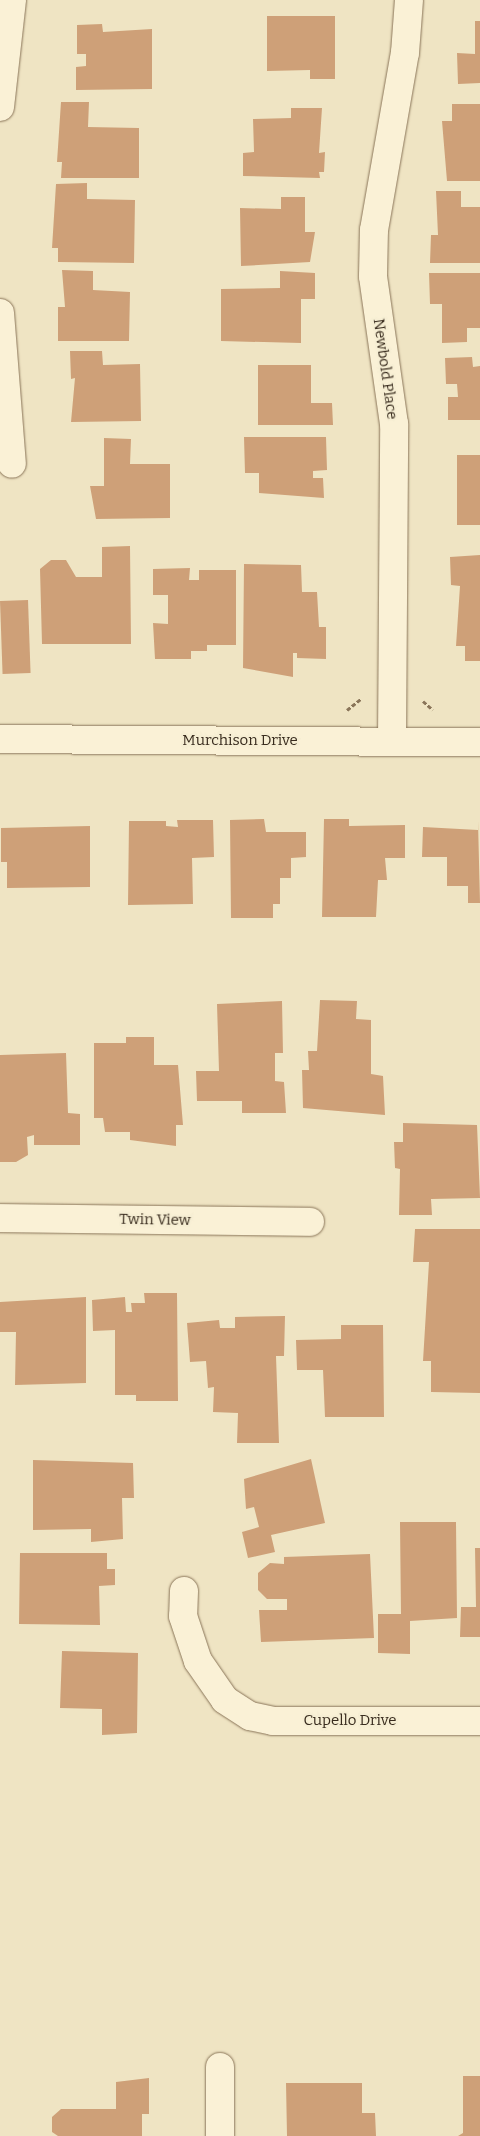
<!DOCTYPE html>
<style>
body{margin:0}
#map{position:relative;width:480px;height:2136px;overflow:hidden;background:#efe4c3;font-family:Bitter,serif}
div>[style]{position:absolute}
.building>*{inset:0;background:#cea078;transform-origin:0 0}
.path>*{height:3px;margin-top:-1.5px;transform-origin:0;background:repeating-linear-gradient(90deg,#8a7559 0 4px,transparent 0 6.5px)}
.roads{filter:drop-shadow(0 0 1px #8a7559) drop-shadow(0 0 1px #8a7559)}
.street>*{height:28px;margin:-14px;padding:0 14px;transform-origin:14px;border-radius:14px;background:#faf1d6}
span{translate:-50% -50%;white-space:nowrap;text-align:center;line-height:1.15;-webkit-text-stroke:4px #f6eed3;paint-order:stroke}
.street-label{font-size:15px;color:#392c1e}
</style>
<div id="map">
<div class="building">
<i style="clip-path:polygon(267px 16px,335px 16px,335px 79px,310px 79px,310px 70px,267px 71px)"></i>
<i style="clip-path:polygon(475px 21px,480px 21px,480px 83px,458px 84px,457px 53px,475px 54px)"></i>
<i style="clip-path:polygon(102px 24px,103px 32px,152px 29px,152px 89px,76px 90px,76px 67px,86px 66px,86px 54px,77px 54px,77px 25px)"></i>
<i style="clip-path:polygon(61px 102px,89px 102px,88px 127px,139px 128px,139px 178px,61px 178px,62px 162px,57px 162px)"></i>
<i style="clip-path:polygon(452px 104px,480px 104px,480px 181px,447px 181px,442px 121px,452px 121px)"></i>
<i style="clip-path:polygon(291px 108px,322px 108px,319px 153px,325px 152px,324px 172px,319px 172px,320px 178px,243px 176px,243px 153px,254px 152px,253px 119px,291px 118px)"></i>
<i style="clip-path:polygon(87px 183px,87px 199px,135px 200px,134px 263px,58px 262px,58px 248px,52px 248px,56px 184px)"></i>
<i style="clip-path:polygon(436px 191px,461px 191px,461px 207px,480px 207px,480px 263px,430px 263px,431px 235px,438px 235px)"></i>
<i style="clip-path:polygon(281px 197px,305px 197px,305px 232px,315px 232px,310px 262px,241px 266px,240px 208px,281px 209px)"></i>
<i style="clip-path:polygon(62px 270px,93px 271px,93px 290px,130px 292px,129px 341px,58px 341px,58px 307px,65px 307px)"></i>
<i style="clip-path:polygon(280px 271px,315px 273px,315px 299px,301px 299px,301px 343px,221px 341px,221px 289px,280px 288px)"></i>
<i style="clip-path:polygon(429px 273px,480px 273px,480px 328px,467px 328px,467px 342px,442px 343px,442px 304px,430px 304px)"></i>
<i style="clip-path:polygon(70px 351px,102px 351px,103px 365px,140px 364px,141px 421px,71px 422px,75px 378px,71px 379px)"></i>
<i style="clip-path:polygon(472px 357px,473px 367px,480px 366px,480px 420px,448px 420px,448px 397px,458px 397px,457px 384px,446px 384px,445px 358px)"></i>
<i style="clip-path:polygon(258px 365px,311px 365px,311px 403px,332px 403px,333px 425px,258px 425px)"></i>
<i style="clip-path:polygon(244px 437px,326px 437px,327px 470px,313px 471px,313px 478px,323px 478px,324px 498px,259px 493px,259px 473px,245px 473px)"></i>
<i style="clip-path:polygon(104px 438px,131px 439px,130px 464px,170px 464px,170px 518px,96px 519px,90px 486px,104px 486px)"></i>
<i style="left:480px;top:455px;width:70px;height:23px;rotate:90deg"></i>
<i style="clip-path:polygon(130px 546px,131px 644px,42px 644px,40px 569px,51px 560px,66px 560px,76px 577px,102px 577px,102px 547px)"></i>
<i style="clip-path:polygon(480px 555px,480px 661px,465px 661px,465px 646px,456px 646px,460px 586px,451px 585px,450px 557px)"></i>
<i style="clip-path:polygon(244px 564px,301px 565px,302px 592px,317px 592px,319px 627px,326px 627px,326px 659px,297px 658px,297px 653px,293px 653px,293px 677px,243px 668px)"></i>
<i style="clip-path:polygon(190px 568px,189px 580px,199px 580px,199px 570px,236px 570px,236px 645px,207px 645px,207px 651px,191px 651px,191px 659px,155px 659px,153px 623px,168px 624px,168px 595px,153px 595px,153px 569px)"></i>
<i style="left:28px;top:600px;width:73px;height:28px;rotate:88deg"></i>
<i style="clip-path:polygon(264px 819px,266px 832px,306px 832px,306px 857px,291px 858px,291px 878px,280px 878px,280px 904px,273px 904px,273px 918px,231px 918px,230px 820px)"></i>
<i style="clip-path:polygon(324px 819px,349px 819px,349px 826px,405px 825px,405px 858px,385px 858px,387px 880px,378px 880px,376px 917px,322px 917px)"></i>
<i style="clip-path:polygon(177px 820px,213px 820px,214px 857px,192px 858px,193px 904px,128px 905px,129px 821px,166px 821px,166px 826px,178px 827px)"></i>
<i style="clip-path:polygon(478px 821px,480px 903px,468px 903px,468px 886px,447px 886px,447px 857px,422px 857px,423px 827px,478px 830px)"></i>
<i style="clip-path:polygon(90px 826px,90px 887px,7px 888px,7px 862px,1px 862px,1px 828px)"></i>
<i style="clip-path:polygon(320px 1000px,357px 1001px,356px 1019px,371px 1020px,371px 1074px,383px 1076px,385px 1115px,303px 1108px,302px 1070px,309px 1070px,308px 1051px,317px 1051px)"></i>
<i style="clip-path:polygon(282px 1001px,283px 1053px,275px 1053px,275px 1081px,284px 1082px,286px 1113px,242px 1113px,242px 1101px,197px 1101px,196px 1071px,219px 1071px,217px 1004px)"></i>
<i style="clip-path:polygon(126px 1037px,154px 1037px,154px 1065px,178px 1065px,183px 1125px,176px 1125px,176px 1146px,130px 1140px,130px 1132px,105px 1132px,103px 1118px,94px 1118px,94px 1043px,126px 1043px)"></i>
<i style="clip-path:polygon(66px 1053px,68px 1113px,80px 1114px,80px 1145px,34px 1145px,34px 1135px,27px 1137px,28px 1155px,16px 1162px,0 1162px,0 1055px)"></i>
<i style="clip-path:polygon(403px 1123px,477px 1125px,480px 1198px,431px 1199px,432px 1215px,399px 1215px,400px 1169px,395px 1168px,394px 1142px,403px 1142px)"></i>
<i style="clip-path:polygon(415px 1229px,480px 1229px,480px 1393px,431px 1392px,431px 1361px,423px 1361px,429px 1262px,413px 1262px)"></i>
<i style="clip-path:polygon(144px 1293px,177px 1293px,178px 1401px,136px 1401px,136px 1395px,115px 1395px,115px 1330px,93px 1331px,92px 1300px,125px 1297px,126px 1312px,132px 1312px,131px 1303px,145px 1303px)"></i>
<i style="clip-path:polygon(86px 1297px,86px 1383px,15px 1385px,16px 1332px,0 1332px,0 1302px)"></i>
<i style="clip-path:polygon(285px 1316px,284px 1356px,276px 1356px,279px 1443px,237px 1443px,238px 1413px,213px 1412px,214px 1387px,208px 1388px,206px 1361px,190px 1362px,187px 1323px,219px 1320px,220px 1328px,235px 1328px,235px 1317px)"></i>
<i style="clip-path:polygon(341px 1325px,383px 1325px,384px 1417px,325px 1417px,323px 1370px,297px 1370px,296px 1340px,341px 1339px)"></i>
<i style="clip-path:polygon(311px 1459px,325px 1523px,271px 1535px,275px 1552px,248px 1558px,242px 1532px,259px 1527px,254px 1507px,246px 1509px,244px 1479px)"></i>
<i style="clip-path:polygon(33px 1460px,133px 1463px,134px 1498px,122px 1498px,123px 1539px,91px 1542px,91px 1529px,33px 1530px)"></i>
<i style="clip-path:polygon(400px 1522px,456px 1522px,457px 1618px,410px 1621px,410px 1654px,378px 1653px,378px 1614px,401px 1614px)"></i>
<i style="clip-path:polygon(475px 1548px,480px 1548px,480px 1637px,460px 1637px,461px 1607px,476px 1607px)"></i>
<i style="clip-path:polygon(20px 1553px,107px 1553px,107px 1569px,115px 1569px,115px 1585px,99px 1586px,100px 1625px,19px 1624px)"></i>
<i style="clip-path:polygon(370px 1554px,374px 1638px,261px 1642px,259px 1610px,287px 1610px,287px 1599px,267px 1599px,258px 1590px,258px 1573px,270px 1563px,284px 1564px,284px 1557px)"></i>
<i style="clip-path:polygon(62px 1651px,138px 1653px,137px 1733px,102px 1735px,102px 1709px,60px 1708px)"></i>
<i style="clip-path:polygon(463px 2076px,480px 2076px,480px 2136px,458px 2136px,463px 2133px)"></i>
<i style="clip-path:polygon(149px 2078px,149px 2114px,142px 2114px,142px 2136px,58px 2136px,52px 2132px,52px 2117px,61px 2109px,116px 2109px,116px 2082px)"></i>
<i style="clip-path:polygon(286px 2083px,362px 2083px,362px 2113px,375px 2113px,376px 2136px,287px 2136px)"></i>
</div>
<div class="path">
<i style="left:423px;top:701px;width:13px;rotate:42deg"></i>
<i style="left:347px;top:710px;width:19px;rotate:-39deg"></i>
</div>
<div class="roads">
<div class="street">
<i style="left:0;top:107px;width:108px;rotate:-83.6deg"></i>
<i style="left:0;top:313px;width:151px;rotate:85.5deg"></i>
<i style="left:0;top:739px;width:480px;rotate:0.4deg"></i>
<i style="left:392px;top:742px;width:318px;rotate:-89.6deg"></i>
<i style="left:394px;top:424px;width:149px;rotate:-98.1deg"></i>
<i style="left:373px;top:276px;width:46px;rotate:-88.8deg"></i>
<i style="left:374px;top:230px;width:180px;rotate:-80.1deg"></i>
<i style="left:405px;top:53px;width:53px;rotate:-85.7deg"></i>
<i style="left:0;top:1218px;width:310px;rotate:0.7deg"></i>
<i style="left:184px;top:1591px;width:25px;rotate:92deg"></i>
<i style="left:183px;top:1616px;width:47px;rotate:71.6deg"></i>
<i style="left:198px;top:1661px;width:47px;rotate:55.3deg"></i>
<i style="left:225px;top:1700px;width:30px;rotate:33deg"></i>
<i style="left:250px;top:1716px;width:24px;rotate:12deg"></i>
<i style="left:273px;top:1721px;width:207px"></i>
<i style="left:220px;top:2136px;width:69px;rotate:-90deg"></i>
</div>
</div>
<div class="street-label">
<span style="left:385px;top:369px;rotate:82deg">Newbold Place</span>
<span style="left:240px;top:741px">Murchison Drive</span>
<span style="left:155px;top:1220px;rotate:1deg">Twin View</span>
<span style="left:350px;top:1721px">Cupello Drive</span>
</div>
</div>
